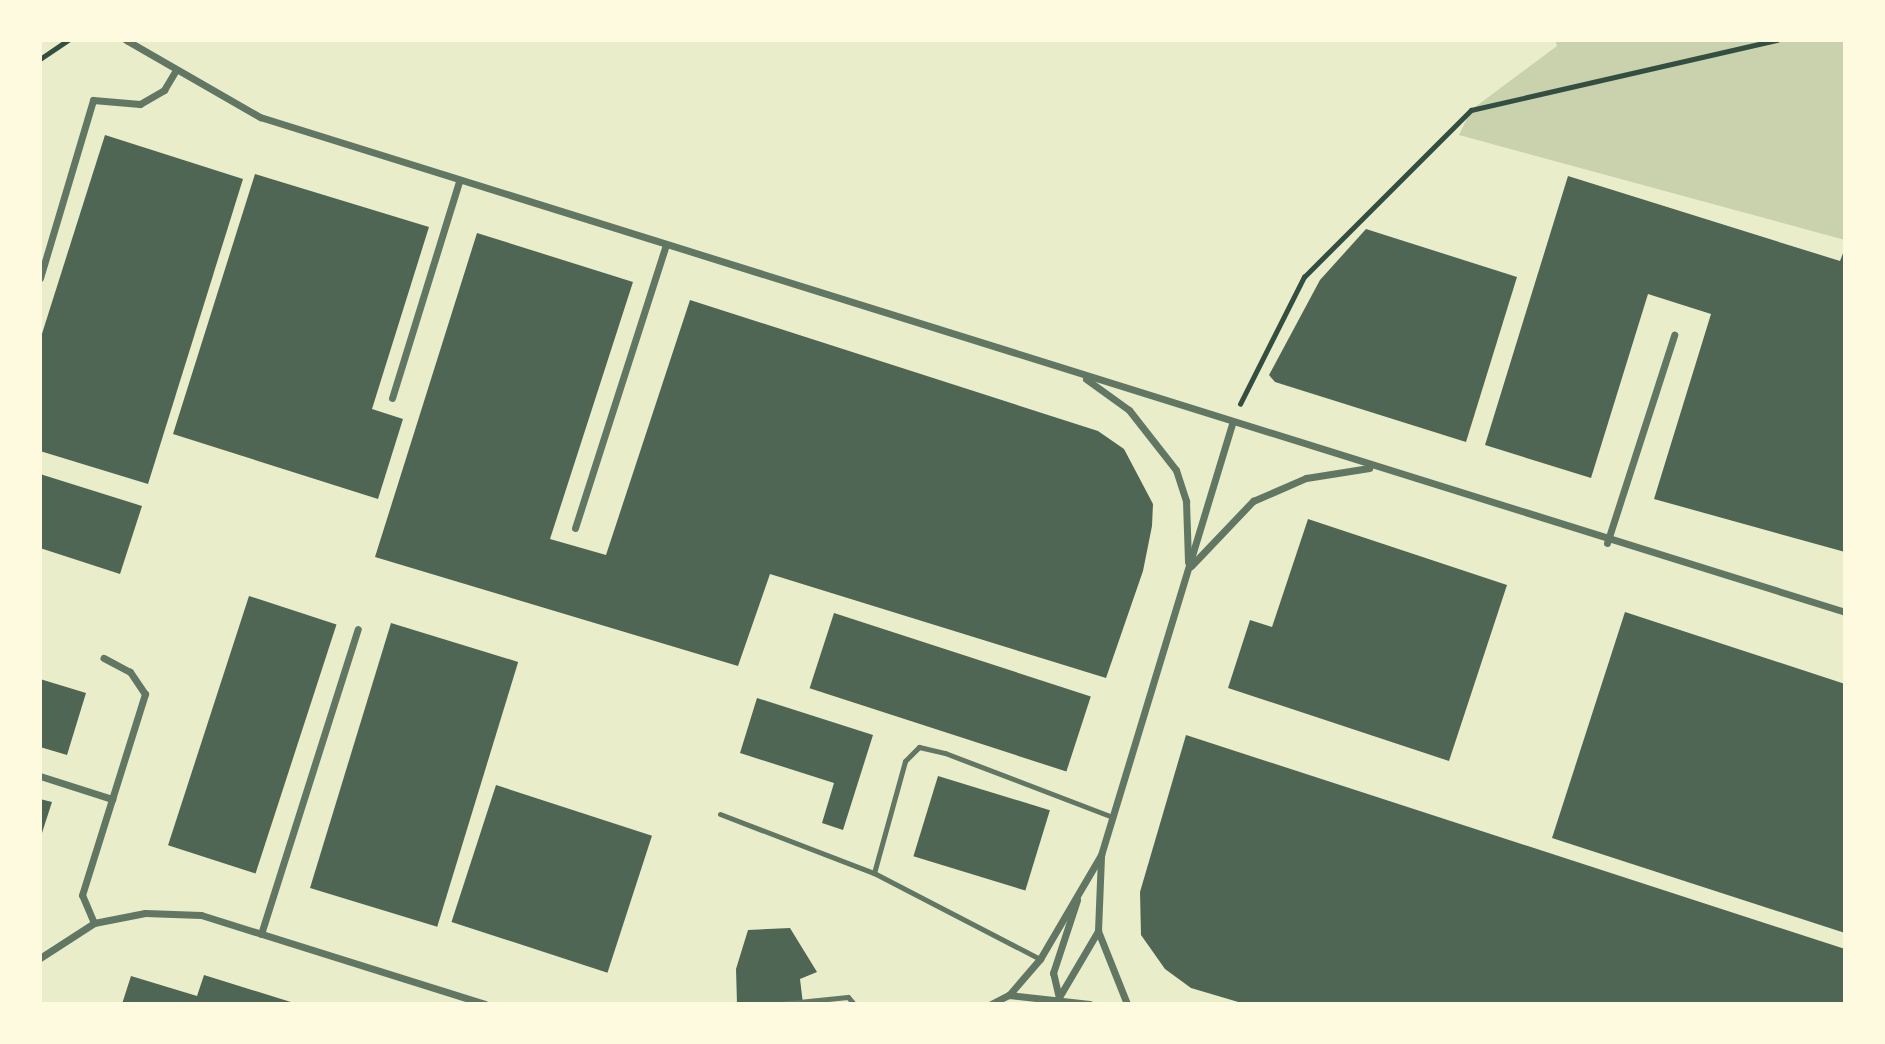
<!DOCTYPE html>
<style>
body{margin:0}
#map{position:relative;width:1885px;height:1044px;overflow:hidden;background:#e9edc9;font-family:Poppins,sans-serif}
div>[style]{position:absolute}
.green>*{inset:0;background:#cad2ad}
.building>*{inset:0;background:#4f6655;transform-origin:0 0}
.path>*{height:4.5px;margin:-2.25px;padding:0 2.25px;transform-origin:2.25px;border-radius:2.25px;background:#344e41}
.service>*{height:5px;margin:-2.5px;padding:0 2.5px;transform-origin:2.5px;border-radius:2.5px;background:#617663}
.minor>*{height:7px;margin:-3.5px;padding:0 3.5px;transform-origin:3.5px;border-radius:3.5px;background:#617663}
span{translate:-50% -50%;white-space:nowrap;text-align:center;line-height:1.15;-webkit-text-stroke:5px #fefae0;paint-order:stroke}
.frame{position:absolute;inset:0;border:42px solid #fefae0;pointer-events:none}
</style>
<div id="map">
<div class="green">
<i style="clip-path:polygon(1555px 40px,1845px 40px,1845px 240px,1459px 135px,1471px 110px,1557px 46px)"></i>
</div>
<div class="building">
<i style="clip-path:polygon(105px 135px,243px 179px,148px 484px,40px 451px,40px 340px)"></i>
<i style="clip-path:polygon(255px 174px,429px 227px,372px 409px,403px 419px,378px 499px,173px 434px)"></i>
<i style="clip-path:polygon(1568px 176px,1840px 261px,1845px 248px,1845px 552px,1654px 499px,1711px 314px,1648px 294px,1591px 478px,1485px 445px)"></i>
<i style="clip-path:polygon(1366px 229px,1517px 277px,1466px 442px,1275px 382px,1269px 375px,1320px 280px)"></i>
<i style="clip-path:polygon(477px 233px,633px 282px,550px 539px,606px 555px,690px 300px,1098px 431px,1124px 449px,1153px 504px,1152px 526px,1143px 571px,1106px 678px,770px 574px,738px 666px,375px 557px)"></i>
<i style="clip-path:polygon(40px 474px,142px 506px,120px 574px,40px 548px)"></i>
<i style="clip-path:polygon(1308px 519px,1507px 585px,1449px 761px,1228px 688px,1250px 620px,1272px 627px)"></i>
<i style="left:249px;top:596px;width:92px;height:262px;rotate:18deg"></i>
<i style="clip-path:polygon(1625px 612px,1845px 684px,1845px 933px,1552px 838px)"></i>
<i style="left:834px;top:613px;width:270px;height:79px;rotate:18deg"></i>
<i style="left:391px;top:623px;width:133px;height:277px;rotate:17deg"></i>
<i style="clip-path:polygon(40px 679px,86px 693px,67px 755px,40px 747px)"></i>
<i style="clip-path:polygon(757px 698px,873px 735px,843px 830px,822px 823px,834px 783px,740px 753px)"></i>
<i style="clip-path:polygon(1186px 735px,1845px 949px,1845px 1004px,1245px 1004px,1191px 988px,1165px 969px,1141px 935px,1140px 892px)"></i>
<i style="left:938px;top:776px;width:117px;height:84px;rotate:17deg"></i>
<i style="left:496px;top:785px;width:164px;height:144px;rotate:18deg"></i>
<i style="clip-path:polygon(40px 799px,52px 802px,41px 836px,40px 836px)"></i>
<i style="clip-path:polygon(790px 928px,817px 972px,800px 979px,803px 1004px,737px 1004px,736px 969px,748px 930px)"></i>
<i style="clip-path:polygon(204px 975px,294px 1003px,294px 1004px,122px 1004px,131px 976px,197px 996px)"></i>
</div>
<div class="path">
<i style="left:40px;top:59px;width:34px;rotate:-34deg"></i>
<i style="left:1240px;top:404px;width:142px;rotate:-63.3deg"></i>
<i style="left:1304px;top:277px;width:236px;rotate:-45deg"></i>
<i style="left:1471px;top:110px;width:314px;rotate:-12.9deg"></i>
</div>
<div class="service">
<i style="left:720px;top:814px;width:165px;rotate:21deg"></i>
<i style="left:1040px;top:959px;width:187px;rotate:-152.6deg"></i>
<i style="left:874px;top:873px;width:116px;rotate:-74.5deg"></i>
<i style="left:905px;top:761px;width:20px;rotate:-45deg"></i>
<i style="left:919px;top:747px;width:27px;rotate:13deg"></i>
<i style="left:945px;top:753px;width:180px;rotate:20.9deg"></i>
<i style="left:779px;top:1004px;width:69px;rotate:-5.8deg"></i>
<i style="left:848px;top:997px;width:9px;rotate:49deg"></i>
</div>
<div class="minor">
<i style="left:126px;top:40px;width:155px;rotate:29.9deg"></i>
<i style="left:260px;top:117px;width:1660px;rotate:17.34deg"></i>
<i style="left:40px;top:278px;width:186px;rotate:-73.4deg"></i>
<i style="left:93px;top:100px;width:47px;rotate:4.9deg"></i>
<i style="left:140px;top:104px;width:28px;rotate:-30deg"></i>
<i style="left:164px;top:90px;width:23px;rotate:-59deg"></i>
<i style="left:1086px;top:379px;width:53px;rotate:35.8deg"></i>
<i style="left:1129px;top:410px;width:76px;rotate:51.9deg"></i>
<i style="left:1176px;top:470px;width:33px;rotate:72deg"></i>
<i style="left:1186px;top:501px;width:61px;rotate:88.1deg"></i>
<i style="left:392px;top:398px;width:227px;rotate:-72.8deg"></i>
<i style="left:575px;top:528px;width:298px;rotate:-72.2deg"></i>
<i style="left:1607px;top:543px;width:219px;rotate:-72.1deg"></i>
<i style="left:1191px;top:566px;width:90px;rotate:-46.4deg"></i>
<i style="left:1253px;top:501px;width:58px;rotate:-23.5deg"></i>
<i style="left:1306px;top:478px;width:64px;rotate:-9deg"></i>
<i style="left:40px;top:776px;width:76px;rotate:17.7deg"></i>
<i style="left:94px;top:923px;width:30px;rotate:-113deg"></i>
<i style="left:82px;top:895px;width:211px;rotate:-72.6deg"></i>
<i style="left:145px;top:694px;width:27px;rotate:-124deg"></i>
<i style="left:130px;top:672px;width:30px;rotate:-152deg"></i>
<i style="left:1098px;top:931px;width:79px;rotate:68.3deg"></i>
<i style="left:261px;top:934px;width:320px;rotate:-72.4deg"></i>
<i style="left:40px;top:958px;width:64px;rotate:-32.9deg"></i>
<i style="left:94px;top:923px;width:52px;rotate:-11.1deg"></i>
<i style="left:145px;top:913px;width:56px;rotate:2deg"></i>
<i style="left:201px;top:915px;width:298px;rotate:17.4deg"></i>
<i style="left:1009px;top:995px;width:81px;rotate:6.4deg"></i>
<i style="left:1059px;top:998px;width:26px;rotate:-103deg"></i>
<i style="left:1053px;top:973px;width:77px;rotate:-71.8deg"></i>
<i style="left:991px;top:1004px;width:20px;rotate:-27deg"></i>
<i style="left:1009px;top:995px;width:48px;rotate:-49.3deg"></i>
<i style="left:1040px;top:959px;width:121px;rotate:-59.6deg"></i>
<i style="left:1101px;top:855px;width:450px;rotate:-73.1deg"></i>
<i style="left:1055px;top:1004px;width:85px;rotate:-59.5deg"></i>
<i style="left:1098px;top:931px;width:75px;rotate:-87.7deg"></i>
</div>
<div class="frame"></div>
</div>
